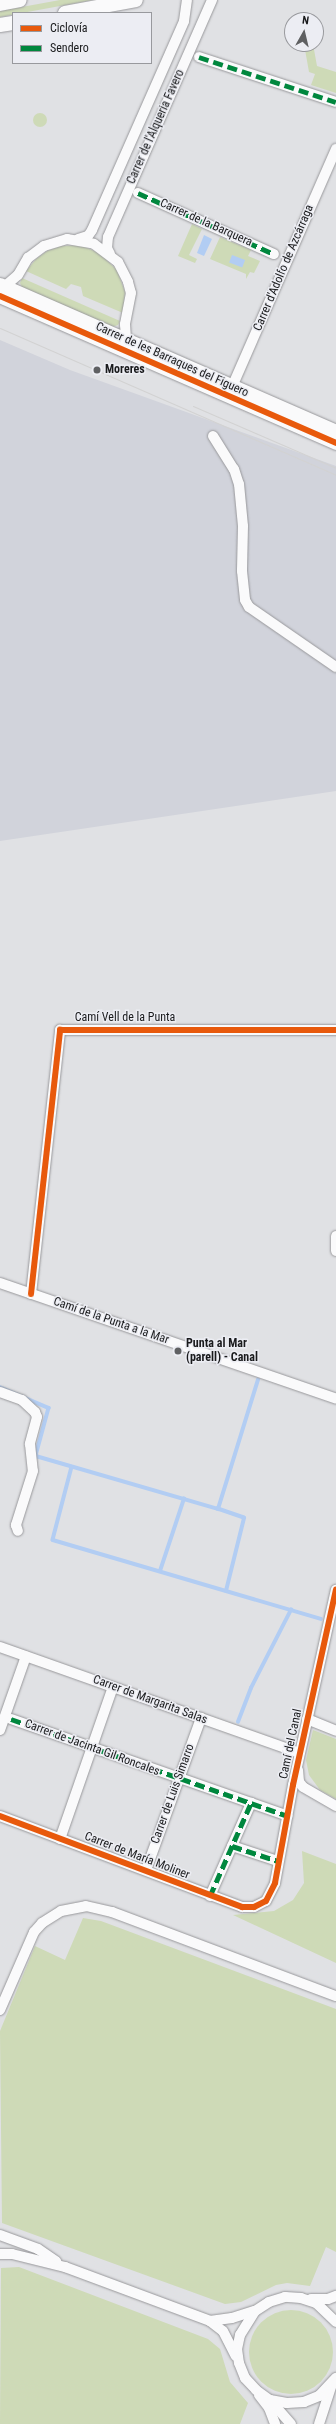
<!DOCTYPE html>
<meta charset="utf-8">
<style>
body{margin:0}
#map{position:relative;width:336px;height:2424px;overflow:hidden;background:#e0e1e4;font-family:"Roboto Condensed",sans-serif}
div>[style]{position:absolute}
.built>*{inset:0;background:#d1d3db}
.green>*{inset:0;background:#cedab7}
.round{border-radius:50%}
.water>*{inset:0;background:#b2cdf3;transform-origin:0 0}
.stream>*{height:3.5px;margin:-1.75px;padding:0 1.75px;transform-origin:1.75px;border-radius:1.75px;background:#b2cdf3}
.roads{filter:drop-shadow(0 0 1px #98989b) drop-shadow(0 0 1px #98989b)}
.street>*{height:10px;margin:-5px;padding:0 5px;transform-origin:5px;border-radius:5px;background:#fafafb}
.secondary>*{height:14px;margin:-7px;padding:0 7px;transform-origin:7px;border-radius:7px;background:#fafafb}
.tram>*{height:1px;margin:-0.5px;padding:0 0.5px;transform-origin:0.5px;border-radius:0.5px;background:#d2d2d2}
.quiet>*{height:5px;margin-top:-2.5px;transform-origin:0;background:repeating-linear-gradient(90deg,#00873e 0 10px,transparent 0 15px)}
.cycleway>*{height:6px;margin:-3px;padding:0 3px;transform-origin:3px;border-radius:3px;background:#e8590c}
.dots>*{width:11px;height:11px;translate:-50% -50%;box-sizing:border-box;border:2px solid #ecedf3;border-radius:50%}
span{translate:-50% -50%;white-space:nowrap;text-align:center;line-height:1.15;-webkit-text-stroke:3px #ecedf3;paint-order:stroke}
.street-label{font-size:12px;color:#191a1c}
.poi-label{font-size:12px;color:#191a1c;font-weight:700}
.left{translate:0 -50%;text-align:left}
.legend{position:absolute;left:12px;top:12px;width:140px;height:52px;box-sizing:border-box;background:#ecedf3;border:1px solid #98999d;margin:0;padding:5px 7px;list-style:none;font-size:12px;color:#191a1c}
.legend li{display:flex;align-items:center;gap:8px;height:20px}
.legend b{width:20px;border:1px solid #98999d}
.north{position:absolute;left:284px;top:12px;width:40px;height:40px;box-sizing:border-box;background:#ecedf3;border:1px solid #98999d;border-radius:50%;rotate:8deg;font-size:11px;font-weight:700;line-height:16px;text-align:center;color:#191a1c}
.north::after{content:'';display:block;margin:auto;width:14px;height:18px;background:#5f6062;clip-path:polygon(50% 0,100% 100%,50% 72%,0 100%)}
</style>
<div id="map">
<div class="built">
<i style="clip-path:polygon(0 340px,70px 370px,336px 466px,336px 791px,0 841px)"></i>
</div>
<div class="green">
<i style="clip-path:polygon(60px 0,93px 0,0 17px,0 11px)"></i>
<i style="clip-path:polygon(304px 44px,313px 44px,317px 66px,336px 72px,336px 93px,311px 85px,315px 74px,309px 72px)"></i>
<i class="round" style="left:33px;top:113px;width:14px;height:14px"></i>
<i style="clip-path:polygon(192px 224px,202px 229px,189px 255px,197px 259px,195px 263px,178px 256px)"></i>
<i style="clip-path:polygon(220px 237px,251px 250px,248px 256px,260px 261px,254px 273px,250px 272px,246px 279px,246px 274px,210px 259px)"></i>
<i style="clip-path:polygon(80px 245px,99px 253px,117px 270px,125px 292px,123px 313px,83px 296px,81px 287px,71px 284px,66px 289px,26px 271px,36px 259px,47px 251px,61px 246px)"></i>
<i style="clip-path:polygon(22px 278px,120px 321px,118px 325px,112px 327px,22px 287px,20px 283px)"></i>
<i style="clip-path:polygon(313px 1730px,336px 1739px,336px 1799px,320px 1790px,309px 1775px,306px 1760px)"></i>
<i style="clip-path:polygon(302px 1851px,336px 1864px,336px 1963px,233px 1915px,274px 1911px,293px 1900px,304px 1883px)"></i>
<i style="clip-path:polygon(83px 1918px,101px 1921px,336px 2009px,336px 2252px,326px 2247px,310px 2286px,287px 2283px,276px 2285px,241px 2302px,225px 2304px,2px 2223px,0 2031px,35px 1946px,65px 1960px)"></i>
<i style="clip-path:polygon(19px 2267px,208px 2339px,220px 2349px,230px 2382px,248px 2403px,240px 2424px,0 2424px,1px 2268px)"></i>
<i class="round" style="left:249px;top:2310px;width:84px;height:84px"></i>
</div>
<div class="water">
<i style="clip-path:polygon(204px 235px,212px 239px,204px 256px,197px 253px)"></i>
<i style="left:232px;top:255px;width:14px;height:8px;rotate:21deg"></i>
</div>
<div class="stream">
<i style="left:0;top:1387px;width:53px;rotate:23.2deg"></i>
<i style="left:49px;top:1408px;width:50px;rotate:105.2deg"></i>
<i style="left:36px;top:1456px;width:190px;rotate:16.2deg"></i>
<i style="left:72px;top:1467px;width:75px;rotate:104.6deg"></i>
<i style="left:53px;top:1540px;width:279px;rotate:16.4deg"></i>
<i style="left:160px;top:1571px;width:76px;rotate:-71.6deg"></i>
<i style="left:226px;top:1591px;width:75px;rotate:-76.1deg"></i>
<i style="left:244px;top:1518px;width:28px;rotate:-161deg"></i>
<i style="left:218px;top:1509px;width:135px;rotate:-72.8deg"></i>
<i style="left:238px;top:1722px;width:36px;rotate:-69deg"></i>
<i style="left:251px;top:1688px;width:88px;rotate:-62.9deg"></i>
</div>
<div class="roads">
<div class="street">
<i style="left:199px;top:57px;width:144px;rotate:18.2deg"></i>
<i style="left:138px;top:193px;width:149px;rotate:24.2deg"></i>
<i style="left:78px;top:239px;width:10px;rotate:-17deg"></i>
<i style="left:88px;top:236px;width:7px;rotate:-56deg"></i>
<i style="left:92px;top:230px;width:228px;rotate:-66.2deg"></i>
<i style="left:184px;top:21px;width:21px;rotate:-82deg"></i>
<i style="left:110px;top:254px;width:7px;rotate:-117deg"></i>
<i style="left:107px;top:248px;width:11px;rotate:-85deg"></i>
<i style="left:108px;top:237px;width:259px;rotate:-66.3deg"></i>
<i style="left:4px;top:287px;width:18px;rotate:-41deg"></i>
<i style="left:18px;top:275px;width:20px;rotate:-60deg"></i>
<i style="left:28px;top:258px;width:20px;rotate:-37deg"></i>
<i style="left:44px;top:246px;width:24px;rotate:-17deg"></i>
<i style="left:67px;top:239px;width:27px;rotate:10deg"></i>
<i style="left:94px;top:244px;width:30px;rotate:37deg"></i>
<i style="left:118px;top:262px;width:22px;rotate:63deg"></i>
<i style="left:128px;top:282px;width:11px;rotate:75deg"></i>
<i style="left:131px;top:293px;width:32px;rotate:101deg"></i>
<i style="left:125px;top:324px;width:15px;rotate:86deg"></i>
<i style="left:232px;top:387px;width:260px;rotate:-66.4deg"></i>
<i style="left:213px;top:436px;width:39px;rotate:58deg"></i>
<i style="left:234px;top:469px;width:16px;rotate:72deg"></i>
<i style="left:239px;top:484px;width:42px;rotate:84.6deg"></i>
<i style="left:243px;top:526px;width:45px;rotate:91.3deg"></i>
<i style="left:242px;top:571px;width:29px;rotate:84deg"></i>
<i style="left:245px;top:600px;width:8px;rotate:60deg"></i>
<i style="left:249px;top:607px;width:106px;rotate:34.6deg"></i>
<i style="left:336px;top:1236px;width:15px;rotate:90deg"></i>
<i style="left:0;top:1283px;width:355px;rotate:19deg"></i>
<i style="left:31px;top:1294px;width:266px;rotate:-83.7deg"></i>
<i style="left:60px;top:1030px;width:276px"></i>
<i style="left:0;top:1392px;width:23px;rotate:20deg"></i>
<i style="left:22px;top:1400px;width:18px;rotate:43deg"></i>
<i style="left:35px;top:1412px;width:5px;rotate:68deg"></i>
<i style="left:37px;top:1417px;width:28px;rotate:105deg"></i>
<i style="left:30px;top:1444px;width:27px;rotate:84deg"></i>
<i style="left:33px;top:1471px;width:57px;rotate:107.5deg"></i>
<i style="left:16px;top:1525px;width:6px;rotate:72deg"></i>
<i style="left:0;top:1647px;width:317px;rotate:19.5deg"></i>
<i style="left:11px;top:1719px;width:293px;rotate:19.3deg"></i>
<i style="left:307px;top:1719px;width:31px;rotate:22deg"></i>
<i style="left:0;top:1730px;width:78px;rotate:-70.6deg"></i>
<i style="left:298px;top:1770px;width:12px;rotate:85deg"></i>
<i style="left:299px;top:1782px;width:6px;rotate:51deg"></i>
<i style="left:303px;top:1787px;width:38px;rotate:30deg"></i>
<i style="left:0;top:1816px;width:259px;rotate:20.6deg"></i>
<i style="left:242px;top:1907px;width:12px"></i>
<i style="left:254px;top:1907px;width:13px;rotate:-27deg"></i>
<i style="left:266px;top:1901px;width:20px;rotate:-63deg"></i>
<i style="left:275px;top:1883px;width:100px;rotate:-79.6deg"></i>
<i style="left:293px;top:1785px;width:200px;rotate:-77.6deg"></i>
<i style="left:60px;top:1839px;width:161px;rotate:-70.8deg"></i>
<i style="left:232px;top:1846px;width:48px;rotate:18.1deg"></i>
<i style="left:146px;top:1870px;width:162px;rotate:-70.1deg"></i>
<i style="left:210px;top:1896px;width:102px;rotate:-66.2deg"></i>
<i style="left:0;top:2010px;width:85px;rotate:-66.4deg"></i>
<i style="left:34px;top:1932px;width:12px;rotate:-48deg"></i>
<i style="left:42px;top:1923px;width:22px;rotate:-32deg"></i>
<i style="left:61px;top:1911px;width:25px;rotate:-11deg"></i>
<i style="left:86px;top:1906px;width:27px;rotate:13deg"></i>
<i style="left:112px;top:1912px;width:239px;rotate:20.6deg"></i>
<i style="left:0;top:2235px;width:40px;rotate:20.2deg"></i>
<i style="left:38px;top:2249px;width:22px;rotate:34deg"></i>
<i style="left:0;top:2254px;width:12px"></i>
<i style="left:12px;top:2254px;width:55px;rotate:13.8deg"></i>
<i style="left:65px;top:2267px;width:155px;rotate:20.4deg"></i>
<i style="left:210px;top:2321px;width:16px;rotate:38deg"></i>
<i style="left:223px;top:2331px;width:28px;rotate:63deg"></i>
<i style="left:311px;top:2299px;width:17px"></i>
<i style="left:328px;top:2299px;width:9px;rotate:-21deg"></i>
<i style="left:210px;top:2321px;width:22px;rotate:-8deg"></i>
<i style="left:232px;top:2318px;width:23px;rotate:-18deg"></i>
<i style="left:336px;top:2322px;width:28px;rotate:-136deg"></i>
<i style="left:316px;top:2303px;width:16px;rotate:-162deg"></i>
<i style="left:301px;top:2298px;width:16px;rotate:-176deg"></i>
<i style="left:285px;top:2297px;width:17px;rotate:163deg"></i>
<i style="left:269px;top:2302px;width:17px;rotate:147deg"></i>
<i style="left:255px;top:2311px;width:28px;rotate:122deg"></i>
<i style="left:240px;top:2335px;width:14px;rotate:102deg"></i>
<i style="left:237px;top:2349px;width:14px;rotate:82deg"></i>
<i style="left:239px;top:2363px;width:16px;rotate:68deg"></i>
<i style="left:245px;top:2378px;width:16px;rotate:47deg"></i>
<i style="left:256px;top:2390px;width:17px;rotate:36deg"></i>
<i style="left:270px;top:2400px;width:17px;rotate:10deg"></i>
<i style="left:287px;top:2403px;width:17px;rotate:-3deg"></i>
<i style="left:304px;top:2402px;width:16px;rotate:-22deg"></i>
<i style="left:319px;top:2396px;width:25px;rotate:-47deg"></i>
<i style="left:259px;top:2395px;width:16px;rotate:52deg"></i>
<i style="left:269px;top:2408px;width:17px;rotate:69deg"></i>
<i style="left:270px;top:2400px;width:32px;rotate:49deg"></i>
<i style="left:319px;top:2424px;width:40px;rotate:-72deg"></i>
</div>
<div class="secondary">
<i style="left:0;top:4px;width:20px;rotate:-11deg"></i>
<i style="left:65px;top:13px;width:72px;rotate:-10.4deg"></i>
<i style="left:0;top:25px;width:13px;rotate:-9deg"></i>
<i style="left:0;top:285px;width:367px;rotate:23.6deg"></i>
<i style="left:0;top:296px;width:367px;rotate:23.6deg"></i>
</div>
</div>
<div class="tram">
<i style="left:0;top:328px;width:367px;rotate:23.6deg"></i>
<i style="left:193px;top:406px;width:156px;rotate:23.4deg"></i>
</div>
<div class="quiet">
<i style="left:199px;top:57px;width:144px;rotate:18.2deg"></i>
<i style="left:138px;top:193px;width:149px;rotate:24.2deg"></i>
<i style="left:11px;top:1719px;width:293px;rotate:19.3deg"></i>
<i style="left:232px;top:1846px;width:48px;rotate:18.1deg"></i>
<i style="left:210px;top:1896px;width:102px;rotate:-66.2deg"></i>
</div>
<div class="cycleway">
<i style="left:0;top:296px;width:367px;rotate:23.6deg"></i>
<i style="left:31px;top:1294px;width:266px;rotate:-83.7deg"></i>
<i style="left:60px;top:1030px;width:276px"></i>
<i style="left:0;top:1816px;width:259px;rotate:20.6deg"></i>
<i style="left:242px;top:1907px;width:12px"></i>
<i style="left:254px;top:1907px;width:13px;rotate:-27deg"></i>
<i style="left:266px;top:1901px;width:20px;rotate:-63deg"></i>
<i style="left:275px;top:1883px;width:100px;rotate:-79.6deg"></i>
<i style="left:293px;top:1785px;width:200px;rotate:-77.6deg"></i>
</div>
<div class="dots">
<i style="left:97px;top:370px;background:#5f6062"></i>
<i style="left:178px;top:1351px;background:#5f6062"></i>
</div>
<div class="street-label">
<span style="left:156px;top:127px;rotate:-66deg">Carrer de l'Alqueria Favero</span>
<span style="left:206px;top:223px;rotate:24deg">Carrer de la Barquera</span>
<span style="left:284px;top:268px;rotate:-67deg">Carrer d'Adolfo de Azcárraga</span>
<span style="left:172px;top:360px;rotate:24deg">Carrer de les Barraques del Figuero</span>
<span style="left:125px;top:1018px">Camí Vell de la Punta</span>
<span style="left:111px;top:1321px;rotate:19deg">Camí de la Punta a la Mar</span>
<span style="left:150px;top:1700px;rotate:20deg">Carrer de Margarita Salas</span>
<span style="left:291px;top:1744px;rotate:-78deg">Camí del Canal</span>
<span style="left:92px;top:1748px;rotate:20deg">Carrer de Jacinta Gil Roncales</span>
<span style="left:173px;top:1794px;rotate:-70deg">Carrer de Luis Simarro</span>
<span style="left:137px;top:1856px;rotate:21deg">Carrer de María Moliner</span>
</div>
<div class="poi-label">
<span class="left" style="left:105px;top:370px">Moreres</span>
<span class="left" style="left:186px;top:1351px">Punta al Mar<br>(parell) - Canal</span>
</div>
<ul class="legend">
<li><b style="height:5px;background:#e8590c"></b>Ciclovía</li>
<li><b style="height:5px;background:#00873e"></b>Sendero</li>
</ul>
<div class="north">N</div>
</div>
